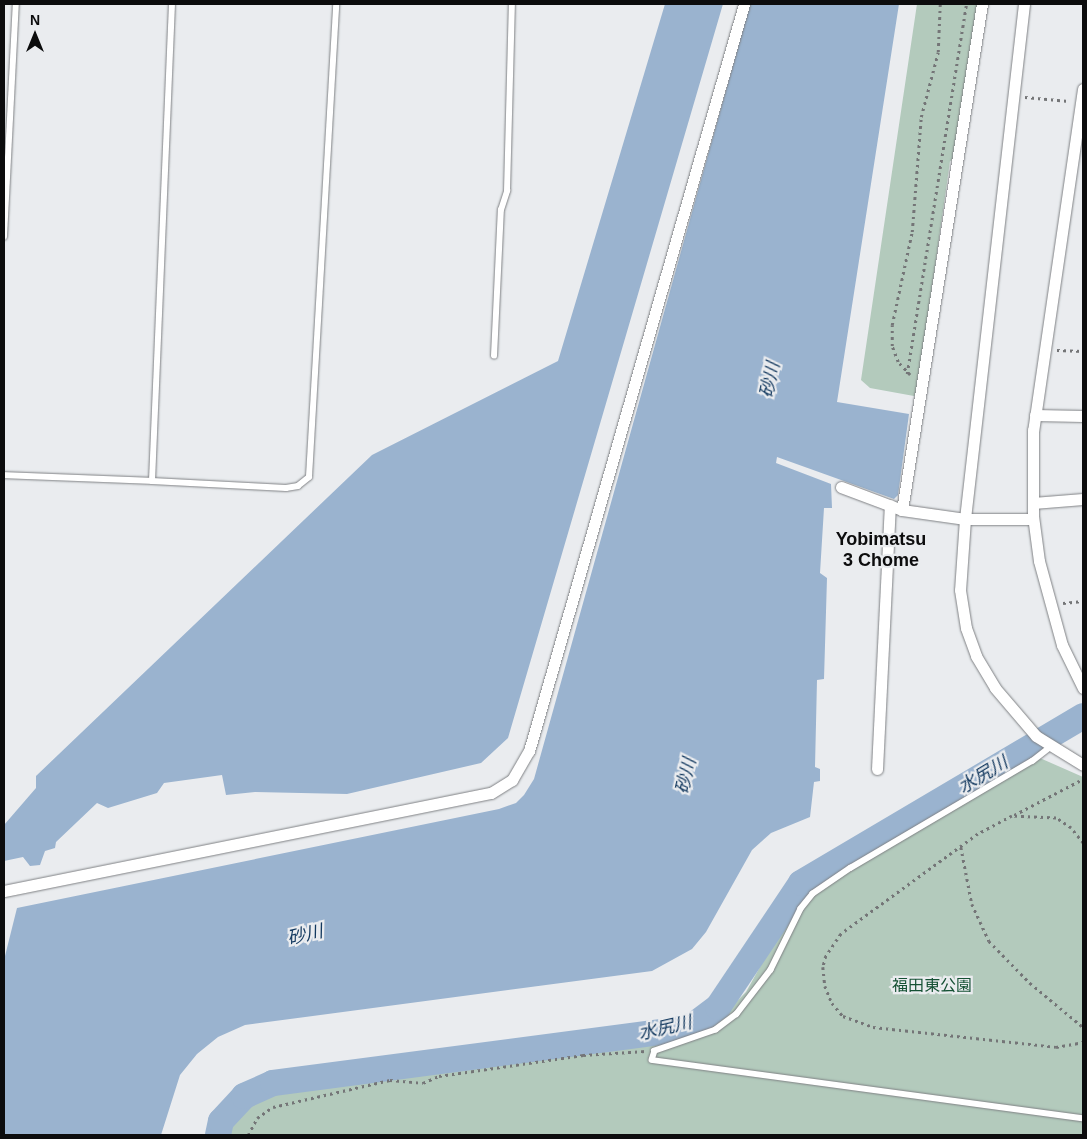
<!DOCTYPE html>
<meta charset="utf-8">
<style>
body{margin:0}
#map{position:relative;width:1087px;height:1139px;overflow:hidden;background:#eaecef;font-family:Arial,"Noto Sans JP",sans-serif}
div>[style]{position:absolute}
.green>*{inset:0;background:#b3cabc}
.water>*{inset:0;background:#9ab3cf}
.river>*{height:26px;margin:-13px;padding:0 13px;transform-origin:13px;border-radius:13px;background:#9ab3cf}
.path>*{height:2.5px;margin-top:-1.25px;transform-origin:0;background:repeating-linear-gradient(90deg,#747577 0 2.5px,transparent 0 6.5px)}
.roads{filter:drop-shadow(0 0 1px #7f8184) drop-shadow(0 0 1px #7f8184)}
.lane>*{height:5.5px;margin:-2.75px;padding:0 2.75px;transform-origin:2.75px;border-radius:2.75px;background:#fff}
.street>*{height:11px;margin:-5.5px;padding:0 5.5px;transform-origin:5.5px;border-radius:5.5px;background:#fff}
span{translate:-50% -50%;white-space:nowrap;text-align:center;line-height:1.15;-webkit-text-stroke:4.5px #eaecef;paint-order:stroke}
.park-label{font-size:16px;color:#155134}
.water-label{font-size:18px;color:#13395f;font-style:italic}
.neighbourhood-label{font-size:18px;color:#0c0c0d;font-weight:700}
.frame{position:absolute;inset:0;border:5px solid #0c0c0d;pointer-events:none}
.north{position:absolute;left:10px;top:10px;width:50px;height:50px;-webkit-text-stroke:4px #eaecef;paint-order:stroke;rotate:0deg;font-size:14px;font-weight:700;line-height:20px;text-align:center;color:#0c0c0d}
.north::after{content:'';display:block;margin:auto;width:18px;height:22px;background:#0c0c0d;clip-path:polygon(50% 0,100% 100%,50% 72%,0 100%)}
</style>
<div id="map">
<div class="green">
<i style="clip-path:polygon(917px 4px,978px 4px,953px 160px,950px 161px,917px 395px,914px 396px,870px 388px,861px 380px)"></i>
<i style="clip-path:polygon(1033px 755px,1083px 777px,1083px 1135px,228px 1135px,239px 1111px,261px 1093px,699px 1032px,719px 1019px,746px 992px,789px 915px,807px 892px,945px 803px,1024px 757px)"></i>
</div>
<div class="water">
<i style="clip-path:polygon(665px 4px,723px 4px,508px 738px,481px 763px,347px 794px,255px 792px,226px 795px,222px 775px,164px 783px,157px 793px,108px 808px,97px 803px,56px 842px,55px 848px,45px 851px,40px 865px,30px 866px,23px 857px,4px 861px,4px 825px,36px 788px,36px 776px,372px 455px,558px 361px)"></i>
<i style="clip-path:polygon(750px 4px,899px 4px,837px 402px,909px 414px,898px 495px,894px 499px,777px 457px,776px 463px,831px 484px,832px 508px,824px 508px,820px 573px,827px 578px,824px 679px,817px 680px,815px 767px,820px 769px,820px 781px,814px 782px,810px 817px,771px 833px,752px 850px,706px 932px,692px 949px,652px 971px,245px 1025px,218px 1037px,197px 1054px,180px 1075px,161px 1135px,4px 1135px,4px 960px,17px 908px,499px 809px,516px 803px,524px 795px,534px 779px)"></i>
</div>
<div class="river">
<i style="left:218px;top:1135px;width:14px;rotate:-78deg"></i>
<i style="left:221px;top:1121px;width:34px;rotate:-47deg"></i>
<i style="left:244px;top:1096px;width:32px;rotate:-24deg"></i>
<i style="left:273px;top:1083px;width:392px;rotate:-7.5deg"></i>
<i style="left:662px;top:1032px;width:33px;rotate:-12deg"></i>
<i style="left:694px;top:1025px;width:30px;rotate:-37deg"></i>
<i style="left:718px;top:1007px;width:149px;rotate:-56.2deg"></i>
<i style="left:801px;top:883px;width:328px;rotate:-30.6deg"></i>
</div>
<div class="path">
<i style="left:1025px;top:97px;width:44px;rotate:5.2deg"></i>
<i style="left:1057px;top:350px;width:26px;rotate:2deg"></i>
<i style="left:907px;top:374px;width:375px;rotate:-80.9deg"></i>
<i style="left:910px;top:375px;width:18px;rotate:-133deg"></i>
<i style="left:898px;top:362px;width:17px;rotate:-111deg"></i>
<i style="left:892px;top:346px;width:21px;rotate:-90deg"></i>
<i style="left:892px;top:325px;width:95px;rotate:-77.9deg"></i>
<i style="left:912px;top:232px;width:115px;rotate:-85.5deg"></i>
<i style="left:921px;top:117px;width:67px;rotate:-75.3deg"></i>
<i style="left:938px;top:52px;width:48px;rotate:-87.6deg"></i>
<i style="left:1063px;top:603px;width:20px;rotate:-6deg"></i>
<i style="left:1014px;top:815px;width:78px;rotate:-27.6deg"></i>
<i style="left:1083px;top:843px;width:19px;rotate:-129deg"></i>
<i style="left:1071px;top:828px;width:18px;rotate:-146deg"></i>
<i style="left:1056px;top:818px;width:44px;rotate:-177.4deg"></i>
<i style="left:1012px;top:816px;width:38px;rotate:152deg"></i>
<i style="left:978px;top:834px;width:170px;rotate:143.9deg"></i>
<i style="left:841px;top:934px;width:27px;rotate:124deg"></i>
<i style="left:826px;top:956px;width:11px;rotate:105deg"></i>
<i style="left:823px;top:967px;width:19px;rotate:84deg"></i>
<i style="left:825px;top:986px;width:18px;rotate:68deg"></i>
<i style="left:832px;top:1003px;width:17px;rotate:50deg"></i>
<i style="left:843px;top:1016px;width:32px;rotate:20deg"></i>
<i style="left:873px;top:1027px;width:184px;rotate:6.2deg"></i>
<i style="left:1056px;top:1047px;width:27px;rotate:-10deg"></i>
<i style="left:961px;top:847px;width:58px;rotate:79.1deg"></i>
<i style="left:972px;top:904px;width:41px;rotate:65.3deg"></i>
<i style="left:989px;top:941px;width:59px;rotate:45.7deg"></i>
<i style="left:1030px;top:983px;width:69px;rotate:39.7deg"></i>
<i style="left:248px;top:1135px;width:19px;rotate:-62deg"></i>
<i style="left:257px;top:1118px;width:19px;rotate:-35deg"></i>
<i style="left:273px;top:1107px;width:120px;rotate:-13deg"></i>
<i style="left:390px;top:1080px;width:33px;rotate:5deg"></i>
<i style="left:423px;top:1083px;width:17px;rotate:-24deg"></i>
<i style="left:439px;top:1076px;width:146px;rotate:-8.3deg"></i>
<i style="left:583px;top:1055px;width:63px;rotate:-3.6deg"></i>
</div>
<div class="roads">
<div class="lane">
<i style="left:4px;top:237px;width:233px;rotate:-87.1deg"></i>
<i style="left:494px;top:356px;width:146px;rotate:-87.3deg"></i>
<i style="left:501px;top:210px;width:20px;rotate:-72deg"></i>
<i style="left:507px;top:191px;width:187px;rotate:-88.5deg"></i>
<i style="left:4px;top:475px;width:148px;rotate:2.3deg"></i>
<i style="left:152px;top:481px;width:477px;rotate:-87.6deg"></i>
<i style="left:152px;top:481px;width:134px;rotate:3deg"></i>
<i style="left:286px;top:488px;width:12px;rotate:-9deg"></i>
<i style="left:298px;top:486px;width:14px;rotate:-39deg"></i>
<i style="left:309px;top:477px;width:474px;rotate:-86.7deg"></i>
<i style="left:1051px;top:747px;width:23px;rotate:142deg"></i>
<i style="left:1033px;top:761px;width:211px;rotate:149.5deg"></i>
<i style="left:851px;top:868px;width:46px;rotate:145.6deg"></i>
<i style="left:813px;top:894px;width:19px;rotate:129deg"></i>
<i style="left:801px;top:909px;width:68px;rotate:116.2deg"></i>
<i style="left:771px;top:970px;width:56px;rotate:127.7deg"></i>
<i style="left:737px;top:1014px;width:26px;rotate:143deg"></i>
<i style="left:716px;top:1030px;width:65px;rotate:161deg"></i>
<i style="left:655px;top:1051px;width:9px;rotate:108deg"></i>
<i style="left:652px;top:1060px;width:435px;rotate:7.7deg"></i>
</div>
<div class="street">
<i style="left:1024px;top:4px;width:518px;rotate:96.54deg"></i>
<i style="left:965px;top:519px;width:71px;rotate:94deg"></i>
<i style="left:960px;top:590px;width:38px;rotate:81deg"></i>
<i style="left:966px;top:628px;width:30px;rotate:70deg"></i>
<i style="left:976px;top:656px;width:37px;rotate:59deg"></i>
<i style="left:995px;top:688px;width:63px;rotate:49.5deg"></i>
<i style="left:1036px;top:736px;width:55px;rotate:31.7deg"></i>
<i style="left:1083px;top:89px;width:345px;rotate:98.3deg"></i>
<i style="left:1033px;top:430px;width:86px;rotate:90deg"></i>
<i style="left:1033px;top:516px;width:45px;rotate:82.4deg"></i>
<i style="left:1039px;top:561px;width:87px;rotate:74.7deg"></i>
<i style="left:1062px;top:645px;width:48px;rotate:64deg"></i>
<i style="left:1035px;top:415px;width:48px;rotate:1.2deg"></i>
<i style="left:841px;top:487px;width:65px;rotate:20.7deg"></i>
<i style="left:902px;top:510px;width:64px;rotate:8.1deg"></i>
<i style="left:965px;top:519px;width:68px"></i>
<i style="left:1033px;top:503px;width:50px;rotate:-4.6deg"></i>
<i style="left:902px;top:510px;width:512px;rotate:-81.02deg"></i>
<i style="left:877px;top:769px;width:264px;rotate:-87.2deg"></i>
<i style="left:4px;top:891px;width:497px;rotate:-11.4deg"></i>
<i style="left:491px;top:793px;width:25px;rotate:-32deg"></i>
<i style="left:512px;top:780px;width:34px;rotate:-60deg"></i>
<i style="left:529px;top:751px;width:777px;rotate:-73.94deg"></i>
</div>
</div>
<div class="park-label">
<span style="left:932px;top:986px">福田東公園</span>
</div>
<div class="water-label">
<span style="left:770px;top:380px;rotate:-78deg">砂川</span>
<span style="left:983px;top:775px;rotate:-31deg">水尻川</span>
<span style="left:686px;top:776px;rotate:-77deg">砂川</span>
<span style="left:305px;top:935px;rotate:-13deg">砂川</span>
<span style="left:665px;top:1028px;rotate:-13deg">水尻川</span>
</div>
<div class="neighbourhood-label">
<span style="left:881px;top:550px">Yobimatsu<br>3 Chome</span>
</div>
<div class="frame"></div>
<div class="north">N</div>
</div>
